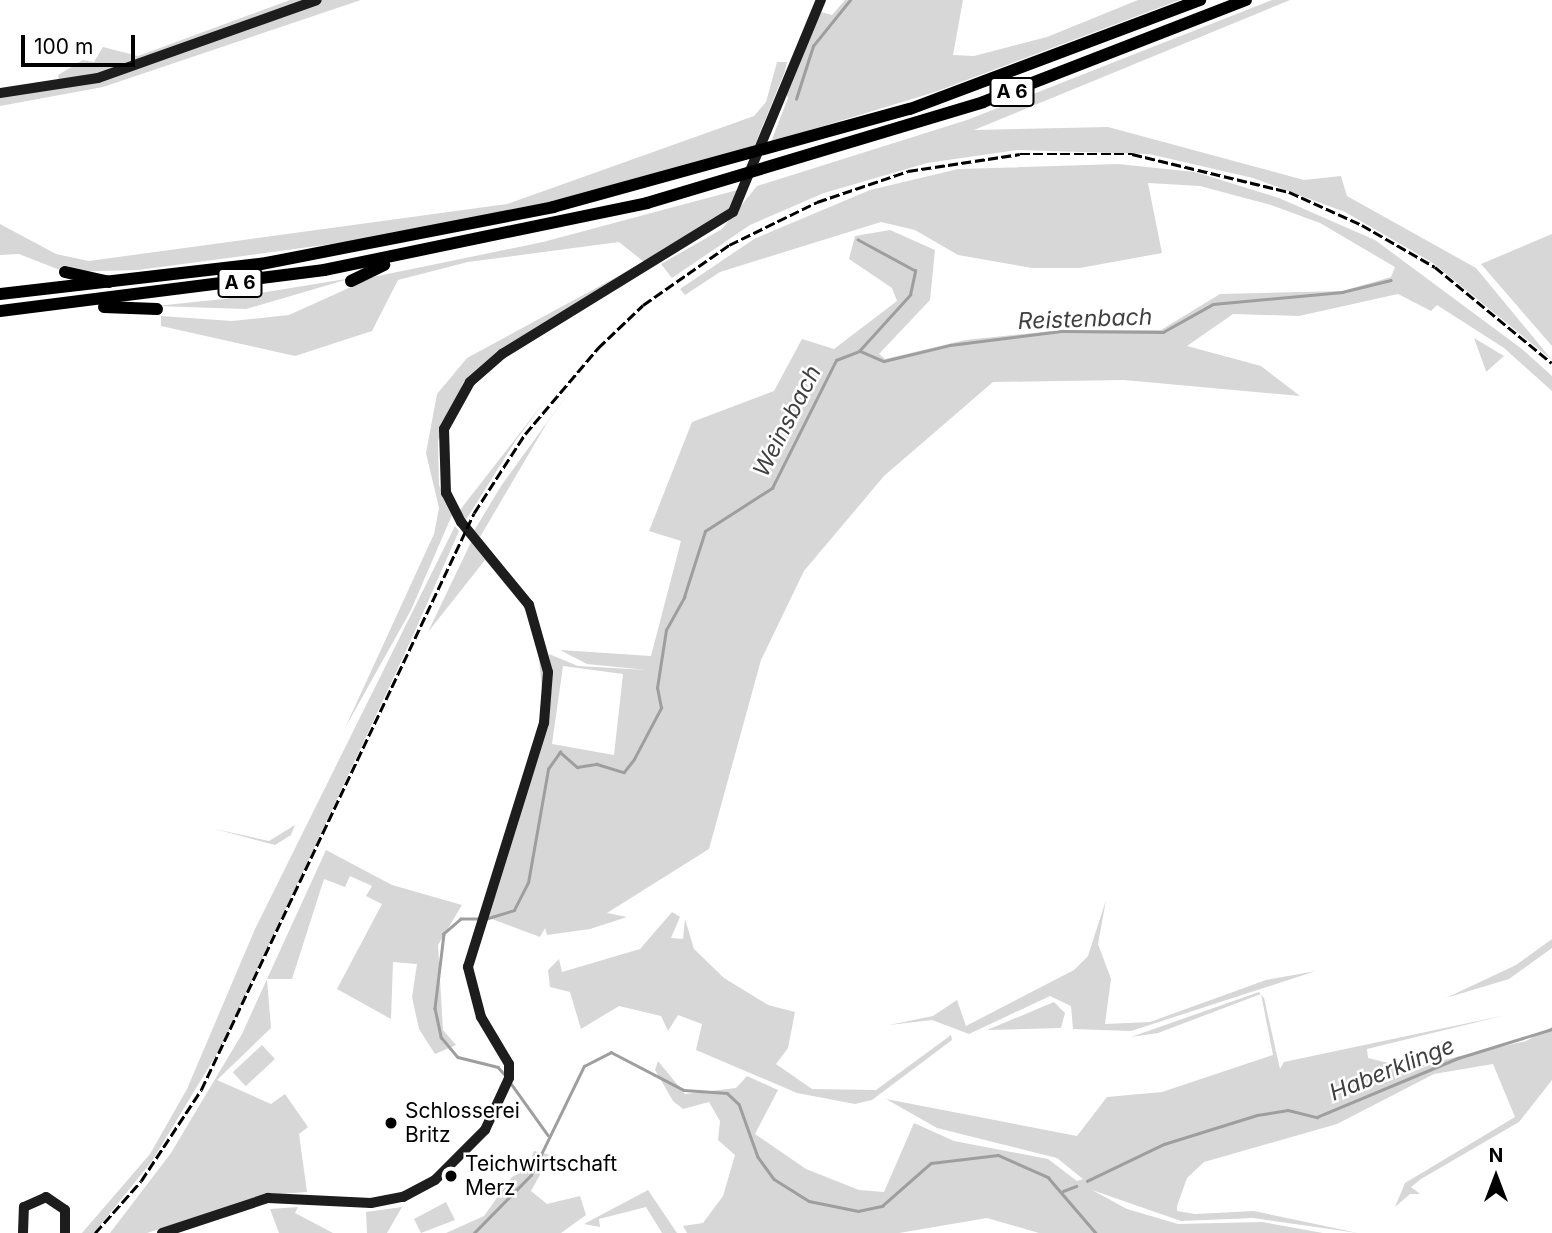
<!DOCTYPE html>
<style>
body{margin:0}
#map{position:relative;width:1552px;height:1233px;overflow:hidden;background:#fff;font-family:Inter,sans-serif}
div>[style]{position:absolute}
.green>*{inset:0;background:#d7d7d7;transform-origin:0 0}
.stream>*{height:2.5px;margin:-1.25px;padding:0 1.25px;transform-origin:1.25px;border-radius:1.25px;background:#9e9e9e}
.secondary>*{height:10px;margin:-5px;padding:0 5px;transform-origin:5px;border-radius:5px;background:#1d1d1d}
.highway>*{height:12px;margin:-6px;padding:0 6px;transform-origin:6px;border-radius:6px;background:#000}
.rail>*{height:2.5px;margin-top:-1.25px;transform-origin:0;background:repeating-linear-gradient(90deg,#000 0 10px,transparent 0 13.5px)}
.dots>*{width:19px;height:19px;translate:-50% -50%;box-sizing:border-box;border:4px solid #fff;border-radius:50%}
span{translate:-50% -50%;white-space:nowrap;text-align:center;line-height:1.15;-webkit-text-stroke:5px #fff;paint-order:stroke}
.shield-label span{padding:2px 5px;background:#fff;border:2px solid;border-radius:5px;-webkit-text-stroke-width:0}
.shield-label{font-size:19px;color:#000;font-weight:700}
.poi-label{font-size:21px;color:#000}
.left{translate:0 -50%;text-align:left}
.water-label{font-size:23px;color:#3f3f3f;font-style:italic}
.north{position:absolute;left:1461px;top:1142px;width:70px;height:70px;-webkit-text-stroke:5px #fff;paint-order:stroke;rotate:0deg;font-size:19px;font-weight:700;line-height:28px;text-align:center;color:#000}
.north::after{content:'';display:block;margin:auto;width:24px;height:32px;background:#000;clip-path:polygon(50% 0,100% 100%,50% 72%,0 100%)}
.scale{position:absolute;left:21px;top:35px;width:114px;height:32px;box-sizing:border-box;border:4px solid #000;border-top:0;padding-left:9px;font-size:21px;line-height:24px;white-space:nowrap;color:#000;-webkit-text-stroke:5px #fff;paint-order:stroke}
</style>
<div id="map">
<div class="green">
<i style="clip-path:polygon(290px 0,361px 0,103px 87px,0 106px,0 93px,60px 85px,58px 75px,83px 60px,94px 62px,103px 47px,138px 56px)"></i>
<i style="clip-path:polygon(845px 0,963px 0,953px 55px,974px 56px,1047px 37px,1138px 0,1180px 0,935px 92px,771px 142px,788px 98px,785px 91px,821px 12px,832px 15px)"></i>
<i style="clip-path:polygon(1272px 0,1290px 0,974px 130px,1108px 127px,1304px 180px,1341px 176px,1347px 196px,1476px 268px,1552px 360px,1433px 263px,1345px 212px,1253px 178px,1149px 154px,1017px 150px,927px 163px,824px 193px,750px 225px,672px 278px,661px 264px,722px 229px,757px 186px,967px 120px)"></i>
<i style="clip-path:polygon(777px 62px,787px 62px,785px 71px,754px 147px,579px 196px,361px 240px,138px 270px,65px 272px,19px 254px,0 255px,0 224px,56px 254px,89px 261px,507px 204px,754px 116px,766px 102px)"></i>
<i style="clip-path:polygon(evenodd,1118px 164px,1195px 172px,1279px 198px,1375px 240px,1522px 349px,1552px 376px,1552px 391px,1504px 348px,1437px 305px,1431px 311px,1398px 294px,1299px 316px,1233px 314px,1187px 346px,1261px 366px,1300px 396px,1124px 380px,993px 382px,884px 476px,804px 571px,761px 660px,709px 849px,607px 913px,627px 917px,590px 929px,547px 935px,545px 928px,540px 937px,484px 916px,541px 749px,552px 687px,549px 654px,578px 666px,647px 670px,587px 664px,560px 650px,651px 656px,681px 541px,649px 531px,692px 422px,774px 391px,802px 339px,834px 349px,897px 301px,892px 288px,849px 259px,855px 236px,890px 230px,935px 250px,930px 300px,879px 354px,885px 359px,965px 340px,1062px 330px,1161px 330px,1220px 294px,1343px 291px,1391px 277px,1395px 267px,1320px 223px,1271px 205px,1200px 186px,1148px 183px,1162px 253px,1080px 268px,1032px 268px,958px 255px,915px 230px,881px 222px,720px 272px,685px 295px,680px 289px,754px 239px,870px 190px,958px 169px,1118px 164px,563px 666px,623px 674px,614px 755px,552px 744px,563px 666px)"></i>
<i style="clip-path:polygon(741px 189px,727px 213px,700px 232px,504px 348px,463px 383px,438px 441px,439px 485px,452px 515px,411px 610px,345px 728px,434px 534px,439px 508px,426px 453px,437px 394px,467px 358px,644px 262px,619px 242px,468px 262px,398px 280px,372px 331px,295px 356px,161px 326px,161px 316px,232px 321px,289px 315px,373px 277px,543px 242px)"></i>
<i style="clip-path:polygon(1552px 234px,1552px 346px,1481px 264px)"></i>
<i style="clip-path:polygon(352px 278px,246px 309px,156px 306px,224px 299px)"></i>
<i style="clip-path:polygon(1474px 338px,1504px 356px,1486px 372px,1486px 371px)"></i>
<i style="clip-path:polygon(574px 385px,547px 423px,480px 537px,474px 531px,501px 486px)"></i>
<i style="clip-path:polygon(548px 397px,516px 440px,466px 520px,460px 510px)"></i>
<i style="clip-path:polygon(455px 526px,459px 531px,411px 640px,224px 1042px,152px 1161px,94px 1233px,82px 1233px,150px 1154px,187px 1089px,255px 929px)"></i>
<i style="clip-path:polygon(472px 540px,497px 566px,529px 611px,538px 634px,542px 655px,545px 682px,543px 702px,537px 636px,523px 606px,485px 560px,428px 632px)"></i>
<i style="clip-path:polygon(295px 825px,291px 835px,275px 845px,215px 829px,269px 841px)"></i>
<i style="clip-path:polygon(326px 850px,392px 885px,462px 905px,438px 945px,443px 1030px,456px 1045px,435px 1054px,419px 1029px,412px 997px,417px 964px,393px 962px,391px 1019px,337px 989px,382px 904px,366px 896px,372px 886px,350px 876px,345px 887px,324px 879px,292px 979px,267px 979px,271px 1028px,217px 1080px,271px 1104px,285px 1094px,308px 1127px,299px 1134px,307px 1192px,264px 1195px,147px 1233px,110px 1233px,171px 1153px,242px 1034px,267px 979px)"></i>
<i style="clip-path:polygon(1106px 900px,1098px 944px,1111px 979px,1105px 1024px,1150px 1022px,1266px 980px,1316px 971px,1131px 1031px,1073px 1029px,1071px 1006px,1050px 996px,969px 1034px,932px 1020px,889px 1025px,933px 1016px,957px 1000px,966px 1026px,1074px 970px,1088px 956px)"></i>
<i style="clip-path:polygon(672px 912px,680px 917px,671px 938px,683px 939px,685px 919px,694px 949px,724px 978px,768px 1005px,795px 1012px,788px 1048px,776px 1064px,812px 1089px,876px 1090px,951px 1035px,952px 1040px,872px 1100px,855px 1104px,797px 1093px,696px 1050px,702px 1024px,678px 1015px,668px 1031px,661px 1016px,619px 1006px,581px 1029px,570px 992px,550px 987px,548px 970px,559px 959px,562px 972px,640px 949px)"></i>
<i style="clip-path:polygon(1552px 939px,1552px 948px,1509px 979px,1446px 998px,1516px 965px)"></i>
<i style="clip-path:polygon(1259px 992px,1264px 998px,1280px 1069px,1284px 1062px,1506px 1015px,1367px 1049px,1368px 1058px,1409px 1068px,1526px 1041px,1552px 1027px,1552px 1080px,1519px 1122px,1421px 1179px,1411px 1187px,1420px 1194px,1410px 1194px,1395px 1207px,1405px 1183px,1515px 1117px,1493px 1064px,1434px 1074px,1337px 1124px,1204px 1162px,1187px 1178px,1177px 1206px,1177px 1211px,1195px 1214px,1254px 1211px,1358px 1233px,1253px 1218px,1181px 1221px,1092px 1190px,1127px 1209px,1178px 1224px,1262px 1222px,1323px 1233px,1039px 1233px,987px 1218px,899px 1233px,687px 1233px,683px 1226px,703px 1223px,723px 1196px,735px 1155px,718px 1140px,720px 1121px,709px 1102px,683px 1109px,673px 1101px,655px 1070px,658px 1061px,685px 1094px,736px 1088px,747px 1076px,778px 1090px,755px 1134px,806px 1169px,859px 1190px,884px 1192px,914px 1123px,954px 1141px,1048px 1159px,1077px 1181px,1083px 1179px,1057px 1158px,937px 1128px,886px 1099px,1077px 1136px,1107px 1097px,1162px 1092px,1273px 1055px,1261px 994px,1158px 1033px,1131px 1037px)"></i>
<i style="clip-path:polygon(1054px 1002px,1065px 1013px,1061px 1028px,987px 1030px)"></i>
<i style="left:262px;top:1045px;width:19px;height:40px;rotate:47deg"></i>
<i style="clip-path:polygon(534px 1151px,551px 1155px,531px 1191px,547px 1204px,580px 1196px,586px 1215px,561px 1233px,446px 1233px,484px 1216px,512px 1177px,527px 1169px)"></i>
<i style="clip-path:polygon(648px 1190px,677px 1233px,662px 1233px,646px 1207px,599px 1219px,600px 1227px,584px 1224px)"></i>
<i style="clip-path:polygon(446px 1202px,455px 1220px,421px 1233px,414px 1219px)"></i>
<i style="clip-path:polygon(298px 1207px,295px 1213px,333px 1233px,279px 1233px,270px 1209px)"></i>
<i style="clip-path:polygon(402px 1207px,387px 1233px,367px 1233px,366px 1212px)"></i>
</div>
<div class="stream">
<i style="left:796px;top:99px;width:56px;rotate:-72.2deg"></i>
<i style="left:813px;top:46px;width:59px;rotate:-51.2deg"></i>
<i style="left:860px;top:351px;width:26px;rotate:23deg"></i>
<i style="left:884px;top:361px;width:68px;rotate:-13.6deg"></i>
<i style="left:950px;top:345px;width:114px;rotate:-7.1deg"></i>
<i style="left:1063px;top:331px;width:100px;rotate:0.6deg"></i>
<i style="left:1163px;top:332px;width:57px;rotate:-29.2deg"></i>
<i style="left:1213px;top:304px;width:130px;rotate:-5.3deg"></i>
<i style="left:1342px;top:292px;width:50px;rotate:-13.8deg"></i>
<i style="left:479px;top:919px;width:18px;rotate:180deg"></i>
<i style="left:461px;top:919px;width:23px;rotate:139deg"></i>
<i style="left:444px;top:934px;width:75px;rotate:96.9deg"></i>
<i style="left:435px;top:1008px;width:30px;rotate:78deg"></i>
<i style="left:441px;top:1037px;width:26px;rotate:50deg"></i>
<i style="left:458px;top:1057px;width:41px;rotate:14deg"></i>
<i style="left:498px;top:1067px;width:12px;rotate:48deg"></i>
<i style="left:485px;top:919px;width:30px;rotate:-17deg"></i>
<i style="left:514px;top:910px;width:30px;rotate:-63deg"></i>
<i style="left:528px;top:883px;width:116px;rotate:-80deg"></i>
<i style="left:548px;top:769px;width:21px;rotate:-55deg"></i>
<i style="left:560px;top:752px;width:23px;rotate:41deg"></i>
<i style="left:577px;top:767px;width:20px;rotate:-9deg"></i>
<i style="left:597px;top:764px;width:28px;rotate:17deg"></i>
<i style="left:624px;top:772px;width:16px;rotate:-52deg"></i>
<i style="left:634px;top:759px;width:58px;rotate:-62.1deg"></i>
<i style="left:661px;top:708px;width:20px;rotate:-101deg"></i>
<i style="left:657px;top:688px;width:59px;rotate:-81.2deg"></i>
<i style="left:666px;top:630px;width:38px;rotate:-61deg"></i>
<i style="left:684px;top:597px;width:69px;rotate:-72.3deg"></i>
<i style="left:705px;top:531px;width:80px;rotate:-32.7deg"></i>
<i style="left:772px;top:488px;width:143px;rotate:-63.4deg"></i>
<i style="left:836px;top:360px;width:25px;rotate:-21deg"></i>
<i style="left:859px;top:351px;width:76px;rotate:-47.7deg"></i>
<i style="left:910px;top:295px;width:25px;rotate:-78deg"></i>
<i style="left:915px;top:271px;width:65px;rotate:-151.5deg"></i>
<i style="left:510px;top:1082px;width:65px;rotate:54.4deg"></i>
<i style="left:1087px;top:1181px;width:85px;rotate:-25.7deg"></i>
<i style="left:1164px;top:1144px;width:97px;rotate:-17.3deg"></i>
<i style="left:1257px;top:1115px;width:31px;rotate:-9deg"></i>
<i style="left:1288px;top:1110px;width:30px;rotate:14deg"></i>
<i style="left:1317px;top:1117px;width:153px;rotate:-22.7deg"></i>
<i style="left:1458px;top:1058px;width:98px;rotate:-17.1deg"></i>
<i style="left:1063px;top:1191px;width:14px;rotate:-21deg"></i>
<i style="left:474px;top:1233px;width:81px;rotate:-45.5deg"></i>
<i style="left:531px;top:1175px;width:121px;rotate:-64.1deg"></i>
<i style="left:584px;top:1066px;width:30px;rotate:-27deg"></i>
<i style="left:611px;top:1052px;width:82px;rotate:27.5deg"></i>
<i style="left:684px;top:1090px;width:43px;rotate:4deg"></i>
<i style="left:727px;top:1093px;width:16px;rotate:43deg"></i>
<i style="left:739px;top:1104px;width:56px;rotate:70.3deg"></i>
<i style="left:758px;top:1157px;width:27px;rotate:54deg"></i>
<i style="left:774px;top:1179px;width:41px;rotate:32.2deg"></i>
<i style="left:809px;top:1201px;width:50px;rotate:11.5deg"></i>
<i style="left:858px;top:1211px;width:25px;rotate:-12deg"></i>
<i style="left:882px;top:1206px;width:65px;rotate:-41.3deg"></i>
<i style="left:931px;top:1163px;width:67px;rotate:-6.8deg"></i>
<i style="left:998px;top:1155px;width:55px;rotate:23.7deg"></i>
<i style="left:1048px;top:1177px;width:74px;rotate:49.4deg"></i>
</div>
<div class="secondary">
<i style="left:0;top:93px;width:99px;rotate:-8.7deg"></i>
<i style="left:98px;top:78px;width:232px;rotate:-19.6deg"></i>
<i style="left:23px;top:1233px;width:26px;rotate:-88deg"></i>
<i style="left:24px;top:1207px;width:24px;rotate:-24deg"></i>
<i style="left:46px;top:1197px;width:23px;rotate:34deg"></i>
<i style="left:65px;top:1210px;width:23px;rotate:90deg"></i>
<i style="left:162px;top:1233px;width:112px;rotate:-18.3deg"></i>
<i style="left:268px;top:1198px;width:103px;rotate:2.8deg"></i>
<i style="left:371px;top:1203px;width:33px;rotate:-11deg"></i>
<i style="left:403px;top:1197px;width:36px;rotate:-28deg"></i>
<i style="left:435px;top:1180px;width:71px;rotate:-45deg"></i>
<i style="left:485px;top:1130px;width:57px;rotate:-65.2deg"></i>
<i style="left:509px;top:1078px;width:14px;rotate:-90deg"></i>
<i style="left:509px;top:1064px;width:55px;rotate:-120.8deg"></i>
<i style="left:481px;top:1017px;width:52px;rotate:-104.6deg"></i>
<i style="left:468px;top:967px;width:256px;rotate:-72.7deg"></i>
<i style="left:544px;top:723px;width:51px;rotate:-85.5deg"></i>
<i style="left:548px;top:672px;width:70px;rotate:-105.8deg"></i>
<i style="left:529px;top:605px;width:107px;rotate:-129.3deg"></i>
<i style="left:461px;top:522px;width:33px;rotate:-117deg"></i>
<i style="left:446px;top:493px;width:64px;rotate:-91.8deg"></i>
<i style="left:444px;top:429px;width:54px;rotate:-61deg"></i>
<i style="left:470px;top:382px;width:43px;rotate:-41.2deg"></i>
<i style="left:502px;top:354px;width:271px;rotate:-31.6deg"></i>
<i style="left:733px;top:212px;width:230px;rotate:-67.5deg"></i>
</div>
<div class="highway">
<i style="left:65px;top:272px;width:45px;rotate:12.8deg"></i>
<i style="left:351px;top:281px;width:37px;rotate:-26deg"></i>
<i style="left:0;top:294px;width:263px;rotate:-6.6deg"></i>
<i style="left:261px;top:264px;width:298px;rotate:-11deg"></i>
<i style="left:553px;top:207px;width:370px;rotate:-15.4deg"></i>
<i style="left:910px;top:109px;width:310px;rotate:-20.6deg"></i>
<i style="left:104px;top:307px;width:53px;rotate:2.2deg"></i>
<i style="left:0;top:311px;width:327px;rotate:-7.2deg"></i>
<i style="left:324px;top:270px;width:330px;rotate:-11.7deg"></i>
<i style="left:647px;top:203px;width:351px;rotate:-16.7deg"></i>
<i style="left:983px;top:102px;width:282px;rotate:-21.2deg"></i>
</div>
<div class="rail">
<i style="left:95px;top:1233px;width:69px;rotate:-48.5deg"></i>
<i style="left:141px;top:1181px;width:109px;rotate:-56.6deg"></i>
<i style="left:201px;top:1090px;width:638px;rotate:-64.68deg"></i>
<i style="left:474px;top:513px;width:94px;rotate:-57.2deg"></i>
<i style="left:525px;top:434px;width:113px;rotate:-49.7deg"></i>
<i style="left:598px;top:348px;width:62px;rotate:-43.7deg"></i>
<i style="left:643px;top:305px;width:105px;rotate:-34.9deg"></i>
<i style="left:729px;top:245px;width:98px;rotate:-26deg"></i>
<i style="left:817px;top:202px;width:96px;rotate:-18.8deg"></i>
<i style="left:908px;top:171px;width:113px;rotate:-8.6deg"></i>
<i style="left:1020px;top:154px;width:112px"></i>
<i style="left:1132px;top:154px;width:162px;rotate:13.6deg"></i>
<i style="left:1289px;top:192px;width:80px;rotate:24.3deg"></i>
<i style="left:1362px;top:225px;width:84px;rotate:29.9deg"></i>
<i style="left:1435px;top:267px;width:151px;rotate:39.4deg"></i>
</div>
<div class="dots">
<i style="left:391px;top:1123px;background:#000"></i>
<i style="left:451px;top:1176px;background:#000"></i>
</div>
<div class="shield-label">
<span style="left:1012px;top:92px">A 6</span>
<span style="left:240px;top:283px">A 6</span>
</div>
<div class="poi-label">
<span class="left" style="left:405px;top:1123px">Schlosserei<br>Britz</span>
<span class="left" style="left:465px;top:1176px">Teichwirtschaft<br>Merz</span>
</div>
<div class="water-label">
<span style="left:1085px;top:319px;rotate:-2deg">Reistenbach</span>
<span style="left:787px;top:421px;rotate:-63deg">Weinsbach</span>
<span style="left:1392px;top:1069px;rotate:-22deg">Haberklinge</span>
</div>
<div class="north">N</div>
<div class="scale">100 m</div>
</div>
